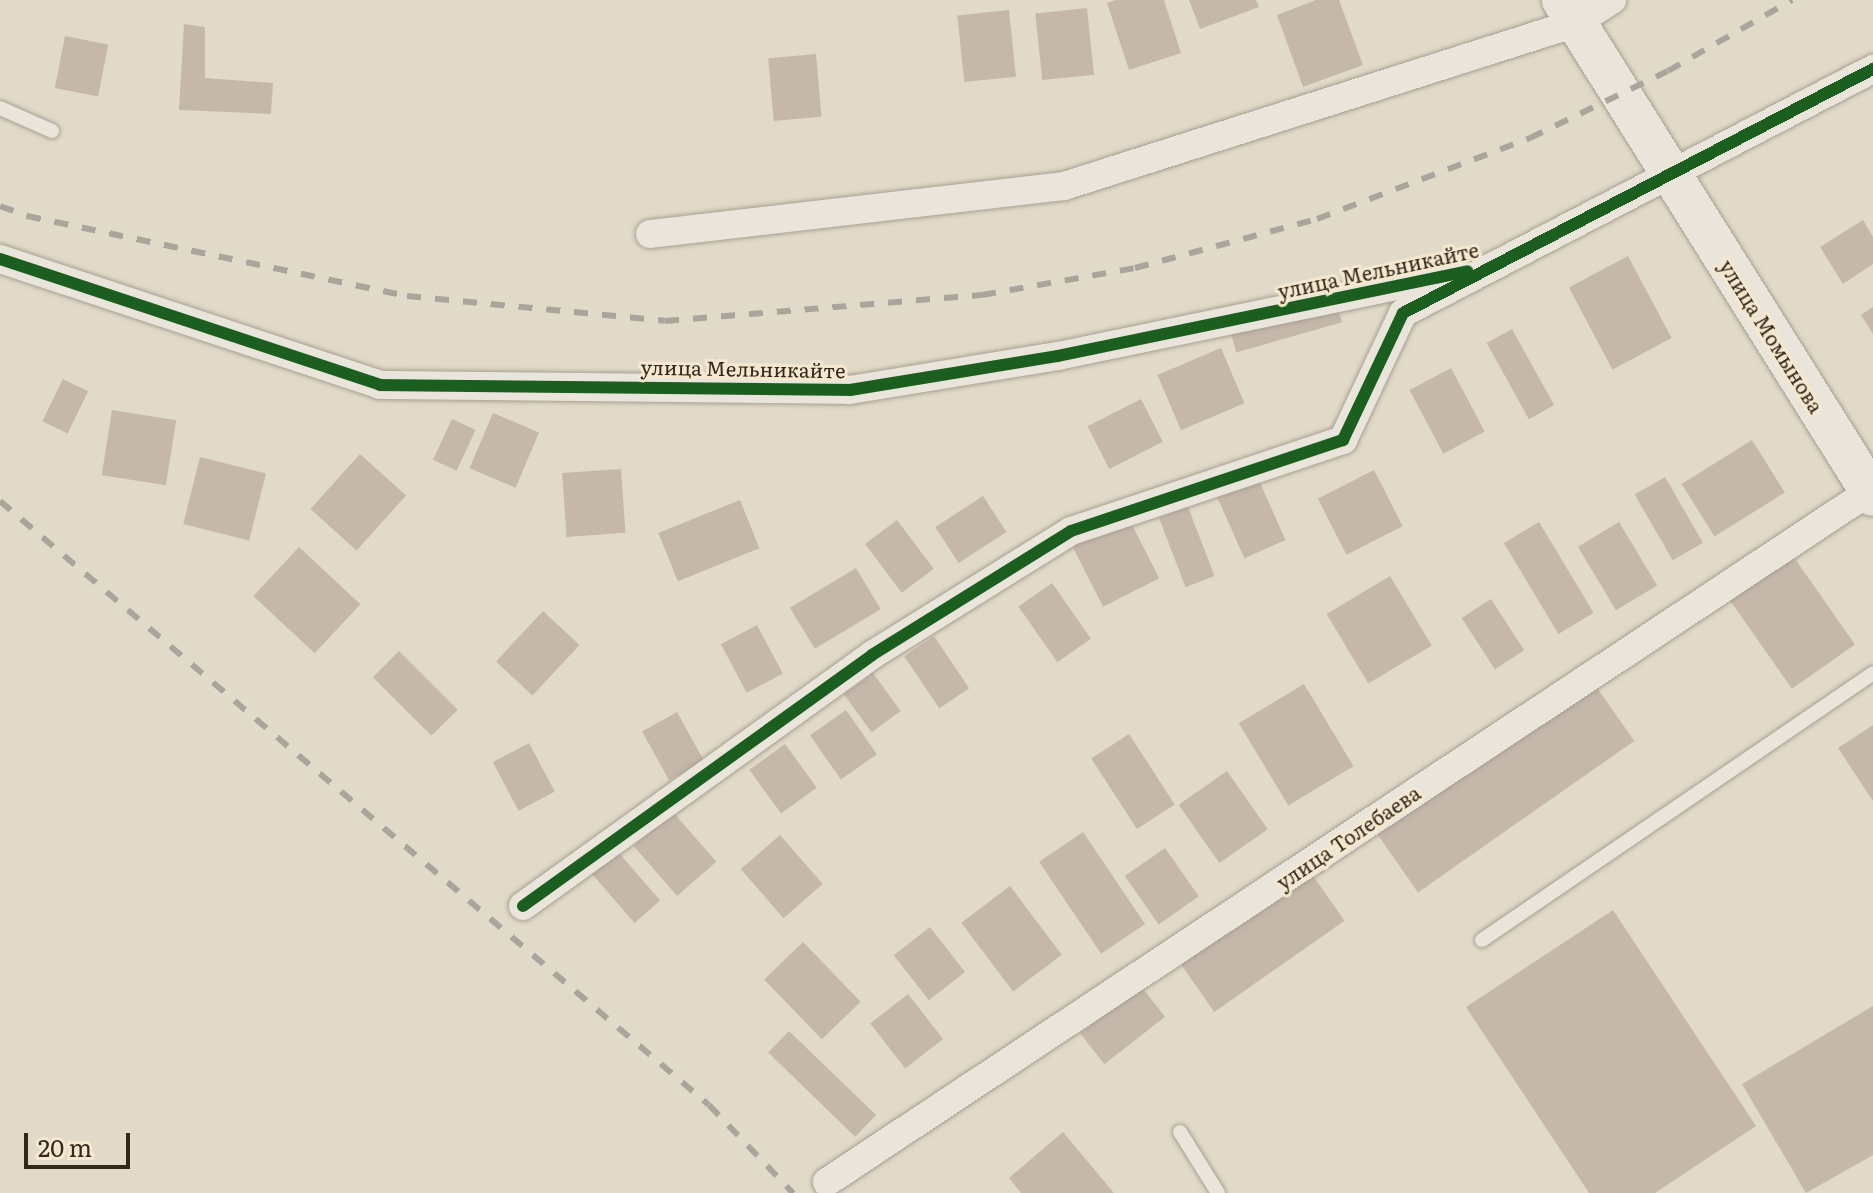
<!DOCTYPE html>
<meta charset="utf-8">
<style>
body{margin:0}
#map{position:relative;width:1873px;height:1193px;overflow:hidden;background:#e2dac8;font-family:Literata,serif}
div>[style]{position:absolute}
.building>*{inset:0;background:#c5b8aa;transform-origin:0 0}
.roads{filter:drop-shadow(0 0 2px #a79f92) drop-shadow(0 0 2px #a79f92)}
.lane>*{height:14px;margin:-7px;padding:0 7px;transform-origin:7px;border-radius:7px;background:#eae5db}
.street>*{height:28px;margin:-14px;padding:0 14px;transform-origin:14px;border-radius:14px;background:#eae5db}
.secondary>*{height:40px;margin:-20px;padding:0 20px;transform-origin:20px;border-radius:20px;background:#eae5db}
.rail>*{height:6px;margin-top:-3px;transform-origin:0;background:repeating-linear-gradient(90deg,#a9a49c 0 14px,transparent 0 28px)}
.cycleway>*{height:12px;margin:-6px;padding:0 6px;transform-origin:6px;border-radius:6px;background:#1b5e20}
span{translate:-50% -50%;white-space:nowrap;text-align:center;line-height:1.15;-webkit-text-stroke:6px #f4e9ce;paint-order:stroke}
.street-label{font-size:20px;color:#34271c}
.scale{position:absolute;left:24px;top:1133px;width:106px;height:36px;box-sizing:border-box;border:4px solid #34271c;border-top:0;padding-left:10px;font-size:24px;line-height:28px;white-space:nowrap;color:#34271c;-webkit-text-stroke:6px #f4e9ce;paint-order:stroke}
</style>
<div id="map">
<div class="building">
<i style="clip-path:polygon(1116px 0,1164px 0,1181px 53px,1129px 70px,1107px 3px)"></i>
<i style="clip-path:polygon(1189px 0,1256px 0,1259px 7px,1200px 29px)"></i>
<i style="clip-path:polygon(1316px 0,1339px 0,1363px 65px,1303px 87px,1277px 15px)"></i>
<i style="left:1087px;top:8px;width:67px;height:52px;rotate:84deg"></i>
<i style="left:1009px;top:10px;width:67px;height:52px;rotate:84deg"></i>
<i style="clip-path:polygon(184px 24px,205px 27px,205px 78px,273px 83px,271px 114px,179px 110px)"></i>
<i style="left:65px;top:36px;width:44px;height:53px;rotate:11deg"></i>
<i style="left:816px;top:54px;width:63px;height:48px;rotate:85deg"></i>
<i style="clip-path:polygon(1863px 220px,1873px 237px,1873px 264px,1843px 284px,1820px 247px)"></i>
<i style="left:1628px;top:256px;width:93px;height:67px;rotate:62deg"></i>
<i style="left:1336px;top:301px;width:22px;height:110px;rotate:74deg"></i>
<i style="clip-path:polygon(1873px 307px,1873px 334px,1861px 315px)"></i>
<i style="left:1512px;top:329px;width:87px;height:29px;rotate:61deg"></i>
<i style="left:1221px;top:348px;width:60px;height:69px;rotate:67deg"></i>
<i style="left:1451px;top:368px;width:72px;height:47px;rotate:62deg"></i>
<i style="left:63px;top:379px;width:28px;height:47px;rotate:26deg"></i>
<i style="left:1141px;top:399px;width:48px;height:60px;rotate:63deg"></i>
<i style="left:112px;top:410px;width:65px;height:66px;rotate:9deg"></i>
<i style="left:493px;top:413px;width:50px;height:60px;rotate:23deg"></i>
<i style="left:452px;top:419px;width:26px;height:45px;rotate:25deg"></i>
<i style="left:1752px;top:440px;width:62px;height:83px;rotate:58deg"></i>
<i style="left:360px;top:454px;width:62px;height:74px;rotate:42deg"></i>
<i style="left:200px;top:457px;width:68px;height:69px;rotate:14deg"></i>
<i style="left:621px;top:469px;width:64px;height:59px;rotate:86deg"></i>
<i style="left:1374px;top:470px;width:63px;height:63px;rotate:63deg"></i>
<i style="left:1257px;top:476px;width:70px;height:45px;rotate:66deg"></i>
<i style="left:1665px;top:477px;width:76px;height:35px;rotate:60deg"></i>
<i style="left:983px;top:496px;width:43px;height:57px;rotate:57deg"></i>
<i style="left:740px;top:500px;width:52px;height:88px;rotate:68deg"></i>
<i style="left:1188px;top:507px;width:74px;height:31px;rotate:69deg"></i>
<i style="left:1127px;top:515px;width:71px;height:63px;rotate:63deg"></i>
<i style="left:897px;top:520px;width:61px;height:40px;rotate:53deg"></i>
<i style="left:1539px;top:522px;width:106px;height:41px;rotate:59deg"></i>
<i style="left:1619px;top:522px;width:74px;height:48px;rotate:59deg"></i>
<i style="left:299px;top:547px;width:84px;height:67px;rotate:43deg"></i>
<i style="left:1793px;top:556px;width:108px;height:77px;rotate:55deg"></i>
<i style="left:856px;top:568px;width:48px;height:77px;rotate:59deg"></i>
<i style="left:1390px;top:576px;width:81px;height:74px;rotate:59deg"></i>
<i style="left:1052px;top:583px;width:68px;height:41px;rotate:55deg"></i>
<i style="left:1491px;top:599px;width:61px;height:35px;rotate:57deg"></i>
<i style="left:543px;top:611px;width:50px;height:69px;rotate:43deg"></i>
<i style="left:757px;top:625px;width:55px;height:41px;rotate:62deg"></i>
<i style="left:934px;top:636px;width:63px;height:36px;rotate:56deg"></i>
<i style="left:399px;top:651px;width:83px;height:37px;rotate:45deg"></i>
<i style="left:873px;top:673px;width:47px;height:36px;rotate:54deg"></i>
<i style="left:1593px;top:682px;width:72px;height:264px;rotate:55deg"></i>
<i style="left:1304px;top:684px;width:96px;height:76px;rotate:59deg"></i>
<i style="left:846px;top:710px;width:54px;height:44px;rotate:55deg"></i>
<i style="left:677px;top:712px;width:56px;height:40px;rotate:61deg"></i>
<i style="clip-path:polygon(1873px 725px,1873px 801px,1838px 748px)"></i>
<i style="left:1129px;top:734px;width:84px;height:45px;rotate:57deg"></i>
<i style="left:529px;top:743px;width:55px;height:41px;rotate:62deg"></i>
<i style="left:785px;top:744px;width:54px;height:44px;rotate:54deg"></i>
<i style="left:1227px;top:771px;width:71px;height:59px;rotate:55deg"></i>
<i style="left:673px;top:812px;width:66px;height:52px;rotate:49deg"></i>
<i style="left:1083px;top:832px;width:111px;height:53px;rotate:56deg"></i>
<i style="left:780px;top:835px;width:65px;height:52px;rotate:49deg"></i>
<i style="left:611px;top:844px;width:75px;height:34px;rotate:49deg"></i>
<i style="left:1165px;top:848px;width:59px;height:49px;rotate:55deg"></i>
<i style="left:1309px;top:870px;width:62px;height:159px;rotate:55deg"></i>
<i style="left:1010px;top:886px;width:86px;height:61px;rotate:53deg"></i>
<i style="clip-path:polygon(1613px 910px,1756px 1126px,1655px 1193px,1589px 1193px,1466px 1007px)"></i>
<i style="left:930px;top:927px;width:57px;height:46px;rotate:52deg"></i>
<i style="left:803px;top:942px;width:83px;height:54px;rotate:46deg"></i>
<i style="left:1141px;top:986px;width:39px;height:77px;rotate:52deg"></i>
<i style="left:908px;top:994px;width:57px;height:48px;rotate:52deg"></i>
<i style="clip-path:polygon(1873px 1006px,1873px 1155px,1806px 1193px,1742px 1084px)"></i>
<i style="left:789px;top:1031px;width:121px;height:30px;rotate:44deg"></i>
<i style="clip-path:polygon(1063px 1132px,1114px 1193px,1021px 1193px,1009px 1178px)"></i>
</div>
<div class="roads">
<div class="lane">
<i style="left:0;top:108px;width:57px;rotate:23.9deg"></i>
<i style="left:1482px;top:940px;width:473px;rotate:-34.3deg"></i>
<i style="left:1180px;top:1132px;width:72px;rotate:58.1deg"></i>
</div>
<div class="street">
<i style="left:650px;top:234px;width:417px;rotate:-6.6deg"></i>
<i style="left:1064px;top:186px;width:537px;rotate:-17.66deg"></i>
<i style="left:1576px;top:23px;width:43px;rotate:-32.6deg"></i>
<i style="left:0;top:259px;width:400px;rotate:18.3deg"></i>
<i style="left:380px;top:385px;width:470px;rotate:0.6deg"></i>
<i style="left:850px;top:390px;width:211px;rotate:-9.3deg"></i>
<i style="left:1058px;top:356px;width:409px;rotate:-11.7deg"></i>
<i style="left:523px;top:906px;width:430px;rotate:-35.7deg"></i>
<i style="left:872px;top:655px;width:234px;rotate:-31.9deg"></i>
<i style="left:1071px;top:531px;width:287px;rotate:-18.5deg"></i>
<i style="left:1343px;top:440px;width:140px;rotate:-64.7deg"></i>
<i style="left:1403px;top:313px;width:530px;rotate:-27.44deg"></i>
<i style="left:827px;top:1182px;width:1251px;rotate:-33.52deg"></i>
</div>
<div class="secondary">
<i style="left:1562px;top:0;width:585px;rotate:57.91deg"></i>
</div>
</div>
<div class="rail">
<i style="left:0;top:206px;width:29px;rotate:20deg"></i>
<i style="left:27px;top:216px;width:388px;rotate:11.9deg"></i>
<i style="left:407px;top:296px;width:259px;rotate:5.5deg"></i>
<i style="left:665px;top:321px;width:318px;rotate:-4.7deg"></i>
<i style="left:982px;top:295px;width:155px;rotate:-10deg"></i>
<i style="left:1135px;top:268px;width:188px;rotate:-15.1deg"></i>
<i style="left:1317px;top:219px;width:228px;rotate:-20.8deg"></i>
<i style="left:1530px;top:138px;width:153px;rotate:-25.9deg"></i>
<i style="left:1668px;top:71px;width:143px;rotate:-29.8deg"></i>
<i style="left:0;top:501px;width:931px;rotate:40.43deg"></i>
<i style="left:709px;top:1105px;width:122px;rotate:46.3deg"></i>
</div>
<div class="cycleway">
<i style="left:0;top:259px;width:400px;rotate:18.3deg"></i>
<i style="left:380px;top:385px;width:470px;rotate:0.6deg"></i>
<i style="left:850px;top:390px;width:211px;rotate:-9.3deg"></i>
<i style="left:1058px;top:356px;width:418px;rotate:-11.7deg"></i>
<i style="left:523px;top:906px;width:430px;rotate:-35.7deg"></i>
<i style="left:872px;top:655px;width:234px;rotate:-31.9deg"></i>
<i style="left:1071px;top:531px;width:287px;rotate:-18.5deg"></i>
<i style="left:1343px;top:440px;width:140px;rotate:-64.7deg"></i>
<i style="left:1403px;top:313px;width:530px;rotate:-27.44deg"></i>
</div>
<div class="street-label">
<span style="left:1378px;top:270px;rotate:-12deg">улица Мельникайте</span>
<span style="left:1772px;top:336px;rotate:58deg">улица Момынова</span>
<span style="left:743px;top:368px;rotate:1deg">улица Мельникайте</span>
<span style="left:1348px;top:837px;rotate:-34deg">улица Толебаева</span>
</div>
<div class="scale">20 m</div>
</div>
